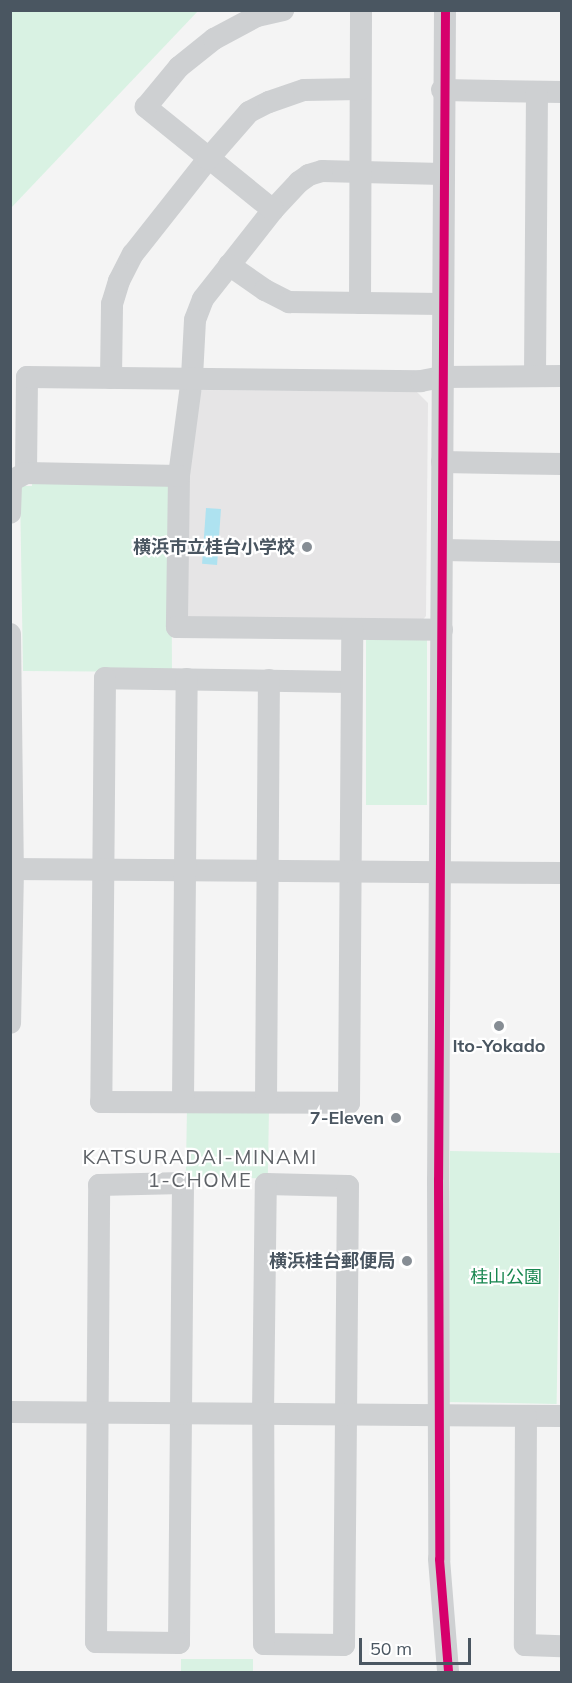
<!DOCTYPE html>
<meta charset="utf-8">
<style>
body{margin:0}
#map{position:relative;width:572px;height:1683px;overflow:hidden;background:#f4f4f4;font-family:Mulish,"Noto Sans JP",sans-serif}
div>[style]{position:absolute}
.education>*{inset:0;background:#e6e5e6}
.green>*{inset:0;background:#d9f2e3;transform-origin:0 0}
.water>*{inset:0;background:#aee2f0;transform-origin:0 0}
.minor>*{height:22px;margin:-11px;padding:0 11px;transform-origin:11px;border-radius:11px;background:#ced0d2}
.cycleway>*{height:9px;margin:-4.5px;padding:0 4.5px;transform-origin:4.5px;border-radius:4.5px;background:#d6006c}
.dots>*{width:16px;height:16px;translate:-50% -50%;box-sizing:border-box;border:3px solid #fff;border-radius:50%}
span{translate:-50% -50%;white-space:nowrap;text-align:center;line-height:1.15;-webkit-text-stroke:4.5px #fff;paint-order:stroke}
.poi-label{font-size:18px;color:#4a5661;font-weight:700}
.right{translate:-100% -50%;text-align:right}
.park-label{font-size:18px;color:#17864f}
.neighbourhood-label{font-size:20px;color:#5f6368;letter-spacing:1.5px}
.frame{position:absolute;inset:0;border:12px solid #4a5661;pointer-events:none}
.scale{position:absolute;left:359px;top:1638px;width:112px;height:27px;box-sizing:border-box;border:3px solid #4a5661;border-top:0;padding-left:8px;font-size:18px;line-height:21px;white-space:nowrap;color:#4a5661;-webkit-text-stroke:4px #fff;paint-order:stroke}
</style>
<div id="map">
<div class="education">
<i style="clip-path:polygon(202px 390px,417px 392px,428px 403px,426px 616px,421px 622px,191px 620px,186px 616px,187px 478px,197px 394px)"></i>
</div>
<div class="green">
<i style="clip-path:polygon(11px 11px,198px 11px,11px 208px,10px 11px)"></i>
<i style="clip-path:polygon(32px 481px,167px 483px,171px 488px,172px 672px,23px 671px,20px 489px,22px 486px,32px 486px)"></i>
<i style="left:366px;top:640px;width:61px;height:165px"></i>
<i style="left:187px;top:1108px;width:82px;height:69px;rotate:1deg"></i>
<i style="left:450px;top:1151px;width:111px;height:251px;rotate:1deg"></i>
<i style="left:181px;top:1659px;width:72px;height:13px"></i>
</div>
<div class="water">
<i style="left:206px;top:508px;width:15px;height:56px;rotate:4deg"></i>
</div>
<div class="minor">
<i style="left:445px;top:10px;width:1169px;rotate:90.34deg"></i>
<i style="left:438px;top:1179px;width:380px;rotate:89.8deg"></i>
<i style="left:439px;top:1559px;width:113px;rotate:85.4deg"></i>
<i style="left:442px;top:90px;width:120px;rotate:1deg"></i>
<i style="left:442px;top:174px;width:120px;rotate:-178.6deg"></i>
<i style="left:322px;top:171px;width:14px;rotate:163deg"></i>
<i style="left:309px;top:175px;width:12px;rotate:145deg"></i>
<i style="left:299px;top:182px;width:38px;rotate:133deg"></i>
<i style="left:273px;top:210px;width:113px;rotate:128.2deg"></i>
<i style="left:203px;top:299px;width:22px;rotate:111deg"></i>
<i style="left:195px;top:320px;width:58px;rotate:93deg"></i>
<i style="left:192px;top:378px;width:99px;rotate:97.6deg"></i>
<i style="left:179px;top:476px;width:151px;rotate:90.8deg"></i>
<i style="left:177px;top:627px;width:265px;rotate:0.6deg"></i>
<i style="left:273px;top:210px;width:164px;rotate:-141deg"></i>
<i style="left:146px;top:107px;width:52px;rotate:-50.5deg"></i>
<i style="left:179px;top:67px;width:45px;rotate:-38.7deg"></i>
<i style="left:214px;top:39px;width:49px;rotate:-28.1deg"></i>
<i style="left:257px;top:16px;width:27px;rotate:-13deg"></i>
<i style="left:229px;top:265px;width:44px;rotate:34.8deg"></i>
<i style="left:265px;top:290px;width:27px;rotate:27deg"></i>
<i style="left:289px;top:302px;width:152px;rotate:0.8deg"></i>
<i style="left:360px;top:303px;width:293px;rotate:-89.8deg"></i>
<i style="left:535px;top:376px;width:284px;rotate:-89.6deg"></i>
<i style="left:111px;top:378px;width:74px;rotate:-89.2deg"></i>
<i style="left:112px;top:304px;width:24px;rotate:-73deg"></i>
<i style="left:119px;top:281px;width:30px;rotate:-63deg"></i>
<i style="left:133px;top:254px;width:121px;rotate:-51.7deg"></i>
<i style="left:208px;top:159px;width:62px;rotate:-48.9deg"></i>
<i style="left:249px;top:112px;width:22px;rotate:-27deg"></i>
<i style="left:269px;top:102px;width:37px;rotate:-19deg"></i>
<i style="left:304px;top:90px;width:56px;rotate:-1deg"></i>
<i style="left:442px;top:462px;width:120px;rotate:1deg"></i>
<i style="left:26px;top:473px;width:96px;rotate:-89.4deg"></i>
<i style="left:27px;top:377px;width:394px;rotate:0.6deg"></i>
<i style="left:421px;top:381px;width:21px;rotate:-11deg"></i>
<i style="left:442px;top:377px;width:120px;rotate:-0.5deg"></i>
<i style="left:10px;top:513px;width:32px;rotate:-88deg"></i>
<i style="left:11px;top:481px;width:17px;rotate:-28deg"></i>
<i style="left:26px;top:473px;width:153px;rotate:1.1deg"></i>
<i style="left:443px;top:550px;width:119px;rotate:1deg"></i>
<i style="left:10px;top:634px;width:235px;rotate:89.3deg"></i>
<i style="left:13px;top:869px;width:154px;rotate:91.1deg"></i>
<i style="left:350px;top:682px;width:245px;rotate:-179.1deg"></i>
<i style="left:105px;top:678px;width:424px;rotate:90.5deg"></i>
<i style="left:101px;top:1102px;width:248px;rotate:0.2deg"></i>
<i style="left:349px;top:1103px;width:473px;rotate:-89.6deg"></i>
<i style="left:10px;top:869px;width:552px;rotate:0.42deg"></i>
<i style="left:183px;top:1101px;width:422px;rotate:-89.5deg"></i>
<i style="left:266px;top:1101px;width:421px;rotate:-89.6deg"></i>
<i style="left:183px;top:1183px;width:460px;rotate:90.5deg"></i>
<i style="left:179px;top:1643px;width:83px;rotate:-179.3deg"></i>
<i style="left:96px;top:1642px;width:457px;rotate:-89.6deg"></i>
<i style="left:99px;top:1185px;width:84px;rotate:-1.4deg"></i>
<i style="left:266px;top:1184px;width:82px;rotate:1.4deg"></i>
<i style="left:348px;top:1186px;width:459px;rotate:90.5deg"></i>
<i style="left:344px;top:1645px;width:80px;rotate:-179.3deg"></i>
<i style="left:264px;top:1644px;width:230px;rotate:-90.2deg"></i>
<i style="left:263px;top:1414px;width:230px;rotate:-89.3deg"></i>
<i style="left:10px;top:1412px;width:552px;rotate:0.42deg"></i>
<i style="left:526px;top:1416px;width:229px;rotate:90.3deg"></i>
<i style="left:525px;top:1645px;width:37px;rotate:2deg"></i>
</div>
<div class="cycleway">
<i style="left:445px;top:10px;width:1169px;rotate:90.34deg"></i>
<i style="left:438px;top:1179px;width:380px;rotate:89.8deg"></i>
<i style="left:439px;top:1559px;width:113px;rotate:85.4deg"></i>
</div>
<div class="dots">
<i style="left:307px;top:547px;background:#868d94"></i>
<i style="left:499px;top:1026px;background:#868d94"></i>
<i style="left:396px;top:1118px;background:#868d94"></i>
<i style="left:407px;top:1261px;background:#868d94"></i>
</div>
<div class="poi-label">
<span class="right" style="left:295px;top:547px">横浜市立桂台小学校</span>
<span style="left:499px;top:1046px">Ito-Yokado</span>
<span class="right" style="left:384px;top:1118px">7-Eleven</span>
<span class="right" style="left:395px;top:1261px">横浜桂台郵便局</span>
</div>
<div class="park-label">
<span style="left:506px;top:1277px">桂山公園</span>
</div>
<div class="neighbourhood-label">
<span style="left:200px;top:1168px">KATSURADAI-MINAMI<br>1-CHOME</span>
</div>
<div class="frame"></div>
<div class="scale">50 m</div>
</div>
